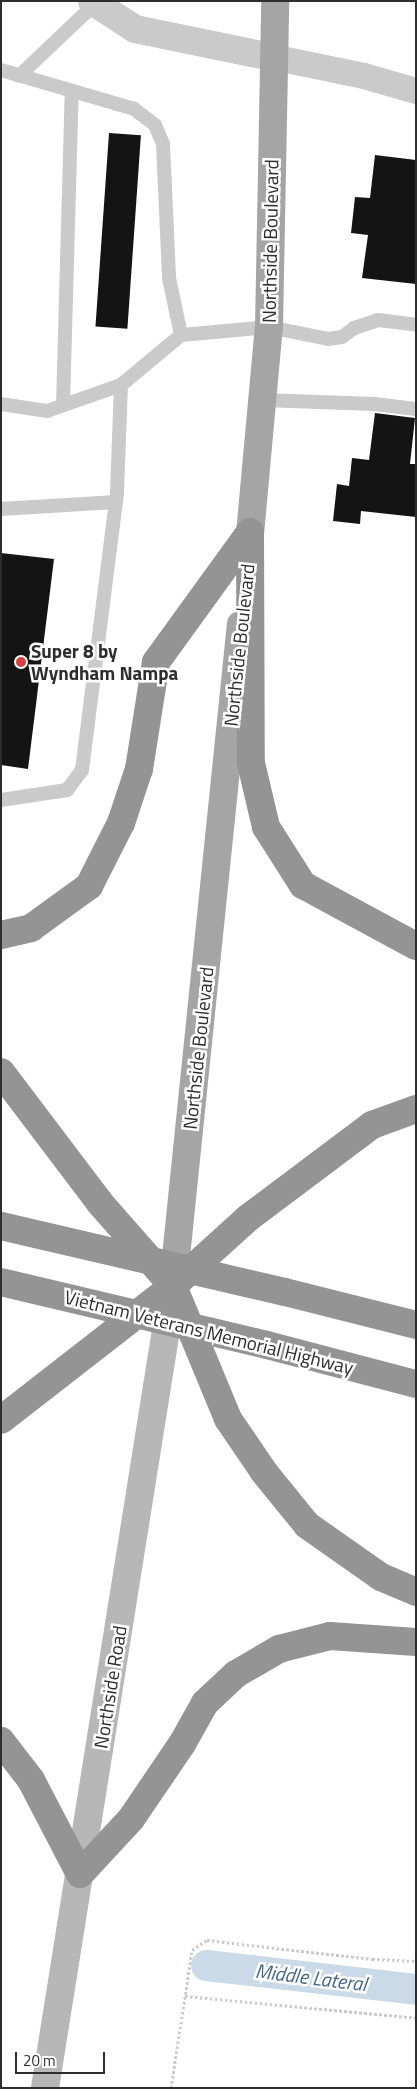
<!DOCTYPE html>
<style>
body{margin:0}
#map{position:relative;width:417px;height:2089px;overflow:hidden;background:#fff;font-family:"Titillium Web",sans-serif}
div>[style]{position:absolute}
.canal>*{height:31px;margin:-15.5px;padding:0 15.5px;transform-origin:15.5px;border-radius:15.5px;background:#cadae8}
.building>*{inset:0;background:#141414;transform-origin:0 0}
.path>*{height:3px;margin-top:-1.5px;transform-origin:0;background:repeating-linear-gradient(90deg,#cacaca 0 2.5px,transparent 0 5px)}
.service>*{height:14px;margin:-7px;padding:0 7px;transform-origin:7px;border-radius:7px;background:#cacaca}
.minor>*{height:26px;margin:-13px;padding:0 13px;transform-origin:13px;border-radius:13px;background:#cacaca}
.tertiary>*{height:28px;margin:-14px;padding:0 14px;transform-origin:14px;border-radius:14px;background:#cacaca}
.secondary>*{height:28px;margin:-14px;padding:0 14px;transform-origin:14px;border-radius:14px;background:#b7b7b7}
.primary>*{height:28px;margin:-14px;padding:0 14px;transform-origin:14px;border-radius:14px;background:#a5a5a5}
.motorway>*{height:28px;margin:-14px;padding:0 14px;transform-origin:14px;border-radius:14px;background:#949494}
.motorway-bridge>*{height:28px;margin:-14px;padding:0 14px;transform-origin:14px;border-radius:14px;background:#949494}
.dots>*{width:14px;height:14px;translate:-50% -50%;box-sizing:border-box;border:2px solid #fff;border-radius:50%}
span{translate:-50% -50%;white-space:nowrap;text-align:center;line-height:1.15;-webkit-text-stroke:5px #fff;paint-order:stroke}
.street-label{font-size:19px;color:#2d2d2d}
.poi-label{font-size:19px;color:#2d2d2d;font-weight:700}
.left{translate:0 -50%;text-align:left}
.water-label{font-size:20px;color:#436787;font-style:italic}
.frame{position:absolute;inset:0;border:2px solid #2d2d2d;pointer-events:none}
.scale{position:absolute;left:15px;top:2052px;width:90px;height:22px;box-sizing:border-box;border:2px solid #2d2d2d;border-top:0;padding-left:6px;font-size:15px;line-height:18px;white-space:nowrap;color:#2d2d2d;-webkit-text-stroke:4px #fff;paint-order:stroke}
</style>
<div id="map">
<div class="canal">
<i style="left:206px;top:1965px;width:211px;rotate:6.5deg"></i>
</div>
<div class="building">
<i style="left:109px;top:133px;width:32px;height:194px;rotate:4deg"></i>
<i style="clip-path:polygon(375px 155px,416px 160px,416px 284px,362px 278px,368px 235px,351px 233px,355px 197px,370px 198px)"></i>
<i style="clip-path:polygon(375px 413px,415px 418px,410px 464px,416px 464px,416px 517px,361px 511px,360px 524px,333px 521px,337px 484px,349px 486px,352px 458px,369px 460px)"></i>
<i style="clip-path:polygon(1px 553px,54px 559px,28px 769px,1px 765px)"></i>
</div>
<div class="path">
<i style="left:185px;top:1996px;width:232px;rotate:5.4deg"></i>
<i style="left:171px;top:2088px;width:140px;rotate:-81.3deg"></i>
<i style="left:192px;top:1950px;width:18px;rotate:-34deg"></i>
<i style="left:207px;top:1940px;width:166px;rotate:6.6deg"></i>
<i style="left:372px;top:1959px;width:44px;rotate:2.6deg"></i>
</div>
<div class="service">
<i style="left:1px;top:70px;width:139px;rotate:16.3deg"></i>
<i style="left:134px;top:109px;width:26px;rotate:37deg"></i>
<i style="left:155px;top:125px;width:21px;rotate:67deg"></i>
<i style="left:163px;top:144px;width:134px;rotate:87.4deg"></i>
<i style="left:169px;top:278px;width:58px;rotate:78.1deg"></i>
<i style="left:19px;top:76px;width:105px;rotate:-43.5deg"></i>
<i style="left:263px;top:400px;width:111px;rotate:2.1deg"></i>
<i style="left:374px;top:404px;width:42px;rotate:6.8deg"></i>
<i style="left:1px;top:404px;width:47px;rotate:8.7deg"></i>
<i style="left:47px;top:411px;width:78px;rotate:-19.4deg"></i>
<i style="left:121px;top:385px;width:78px;rotate:-39.8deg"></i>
<i style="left:181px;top:335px;width:88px;rotate:-5.2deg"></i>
<i style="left:269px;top:327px;width:60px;rotate:11.5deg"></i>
<i style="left:328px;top:339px;width:14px;rotate:-8deg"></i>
<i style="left:342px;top:337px;width:15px;rotate:-37deg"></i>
<i style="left:354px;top:328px;width:25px;rotate:-18deg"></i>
<i style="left:378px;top:320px;width:38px;rotate:7deg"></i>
<i style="left:63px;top:405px;width:314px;rotate:-88.4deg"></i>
<i style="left:1px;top:509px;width:115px;rotate:-3.5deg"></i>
<i style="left:1px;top:800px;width:67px;rotate:-8.6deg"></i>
<i style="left:67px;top:790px;width:25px;rotate:-53deg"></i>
<i style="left:82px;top:770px;width:279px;rotate:-82.8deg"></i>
<i style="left:117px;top:493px;width:108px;rotate:-87.9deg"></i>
</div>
<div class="minor">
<i style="left:272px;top:57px;width:94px;rotate:11.7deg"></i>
<i style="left:364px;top:76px;width:54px;rotate:16.1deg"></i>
</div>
<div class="tertiary">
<i style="left:92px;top:1px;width:51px;rotate:33.1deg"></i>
<i style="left:135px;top:29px;width:140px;rotate:11.6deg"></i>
</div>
<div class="secondary">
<i style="left:45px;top:2088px;width:799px;rotate:-80.93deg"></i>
</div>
<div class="primary">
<i style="left:248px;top:556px;width:230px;rotate:-84.8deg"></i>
<i style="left:269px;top:327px;width:326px;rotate:-88.9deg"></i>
<i style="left:173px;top:1286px;width:665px;rotate:-84.14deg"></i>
</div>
<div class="motorway">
<i style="left:250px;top:532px;width:231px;rotate:89.8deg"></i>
<i style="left:251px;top:763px;width:66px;rotate:76.8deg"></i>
<i style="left:266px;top:827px;width:69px;rotate:57.5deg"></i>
<i style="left:303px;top:885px;width:128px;rotate:28.4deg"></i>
<i style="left:1px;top:935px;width:31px;rotate:-13deg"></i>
<i style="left:31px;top:928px;width:72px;rotate:-35.9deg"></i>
<i style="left:89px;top:886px;width:71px;rotate:-63.1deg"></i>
<i style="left:121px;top:823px;width:57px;rotate:-71.6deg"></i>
<i style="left:139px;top:769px;width:108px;rotate:-81deg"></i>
<i style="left:156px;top:662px;width:160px;rotate:-54.1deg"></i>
<i style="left:1px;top:1072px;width:164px;rotate:52.9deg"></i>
<i style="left:100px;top:1203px;width:111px;rotate:48.7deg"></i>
<i style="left:173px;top:1286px;width:144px;rotate:67.5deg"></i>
<i style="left:228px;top:1419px;width:64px;rotate:55.8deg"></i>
<i style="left:264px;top:1472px;width:68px;rotate:50.9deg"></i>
<i style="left:307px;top:1525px;width:90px;rotate:35.1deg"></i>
<i style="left:381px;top:1577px;width:38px;rotate:23deg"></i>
<i style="left:285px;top:1292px;width:135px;rotate:14.1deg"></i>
<i style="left:267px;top:1345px;width:154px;rotate:14.7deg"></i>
<i style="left:1px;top:1420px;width:218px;rotate:-37.9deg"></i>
<i style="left:173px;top:1286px;width:101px;rotate:-42.2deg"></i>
<i style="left:248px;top:1218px;width:155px;rotate:-36.9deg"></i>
<i style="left:372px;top:1125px;width:47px;rotate:-20deg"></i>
<i style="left:1px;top:1741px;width:49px;rotate:52.4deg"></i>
<i style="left:31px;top:1780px;width:106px;rotate:62.5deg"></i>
<i style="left:80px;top:1874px;width:75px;rotate:-47.2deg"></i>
<i style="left:131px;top:1819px;width:91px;rotate:-55.8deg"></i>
<i style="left:182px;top:1744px;width:47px;rotate:-60.7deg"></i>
<i style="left:205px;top:1703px;width:42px;rotate:-43.1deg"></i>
<i style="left:236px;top:1674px;width:50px;rotate:-30.2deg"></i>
<i style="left:279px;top:1649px;width:53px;rotate:-14.3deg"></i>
<i style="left:330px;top:1636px;width:86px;rotate:4deg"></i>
</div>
<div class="motorway-bridge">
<i style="left:1px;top:1226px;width:292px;rotate:13.1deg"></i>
<i style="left:1px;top:1282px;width:273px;rotate:13.3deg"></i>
</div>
<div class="dots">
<i style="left:21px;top:662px;background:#d44140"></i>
</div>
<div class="street-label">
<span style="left:270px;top:241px;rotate:-89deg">Northside Boulevard</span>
<span style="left:239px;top:645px;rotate:-84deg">Northside Boulevard</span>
<span style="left:198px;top:1048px;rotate:-84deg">Northside Boulevard</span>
<span style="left:209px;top:1332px;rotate:14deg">Vietnam Veterans Memorial Highway</span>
<span style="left:110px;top:1687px;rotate:-81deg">Northside Road</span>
</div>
<div class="poi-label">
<span class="left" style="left:31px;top:662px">Super 8 by<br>Wyndham Nampa</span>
</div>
<div class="water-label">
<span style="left:311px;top:1977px;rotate:7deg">Middle Lateral</span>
</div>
<div class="frame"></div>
<div class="scale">20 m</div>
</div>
